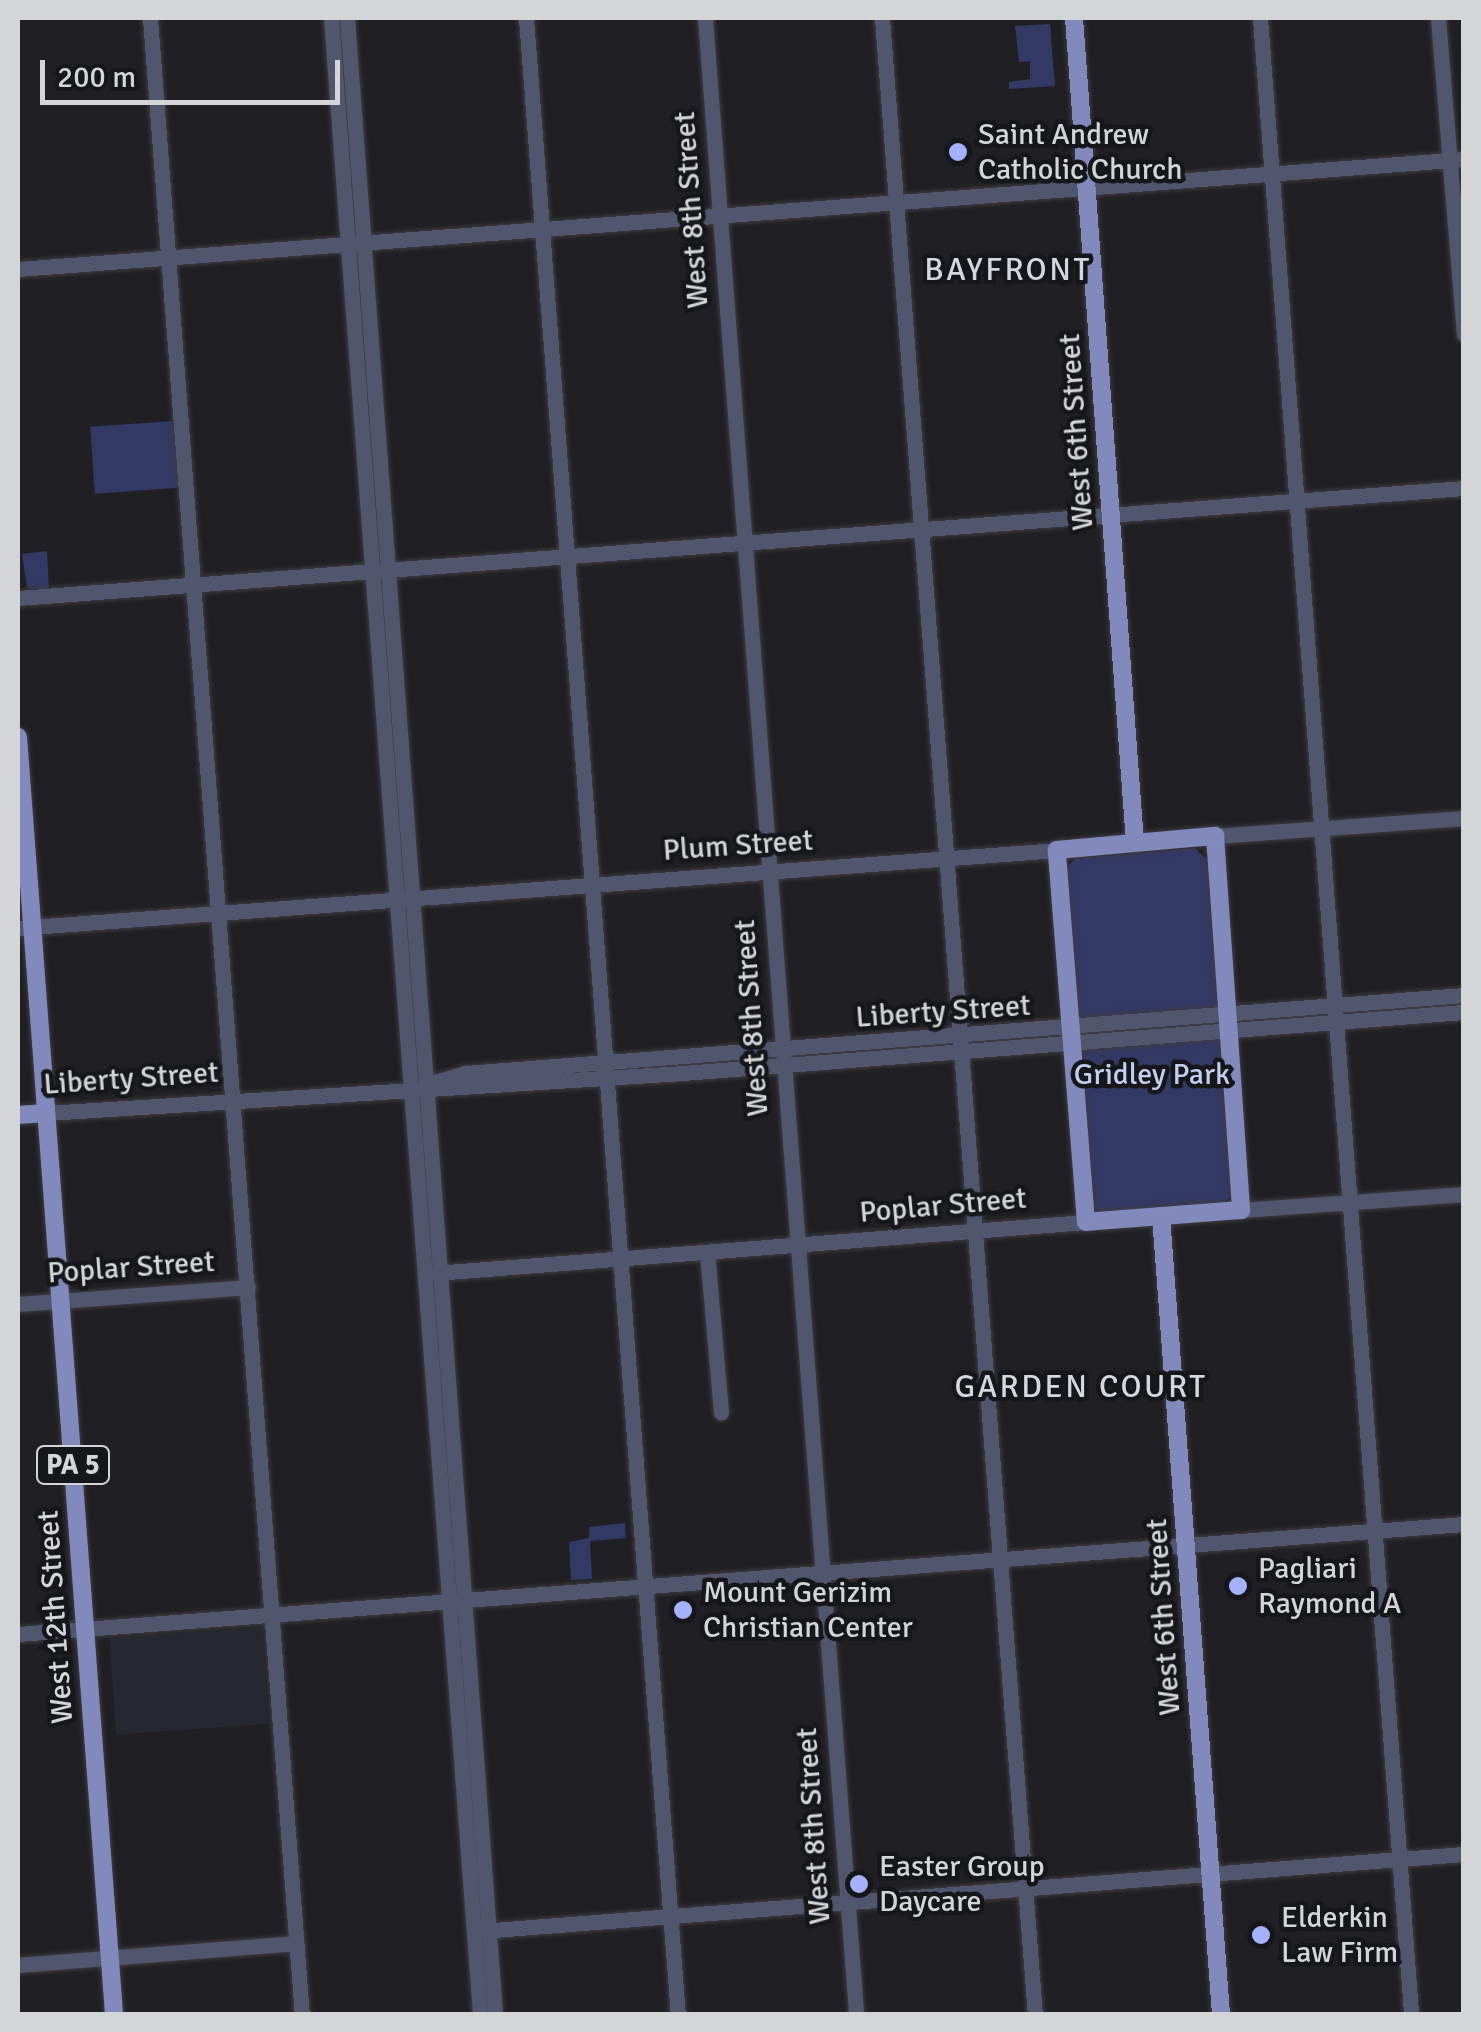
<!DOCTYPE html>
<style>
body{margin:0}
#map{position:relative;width:1481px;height:2032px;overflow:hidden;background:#202024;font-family:Signika,sans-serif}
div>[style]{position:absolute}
.built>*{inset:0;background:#262831;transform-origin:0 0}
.green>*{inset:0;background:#333965;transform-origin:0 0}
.roads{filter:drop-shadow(0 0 2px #3d3d41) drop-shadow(0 0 2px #3d3d41)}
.minor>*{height:15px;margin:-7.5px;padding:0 7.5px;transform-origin:7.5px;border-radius:7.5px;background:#51566f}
.major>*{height:18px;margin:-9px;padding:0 9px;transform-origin:9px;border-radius:9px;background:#828abd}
.dots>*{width:28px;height:28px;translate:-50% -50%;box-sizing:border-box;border:5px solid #16171b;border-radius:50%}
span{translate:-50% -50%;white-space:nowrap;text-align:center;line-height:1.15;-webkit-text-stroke:9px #16171b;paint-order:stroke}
.shield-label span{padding:2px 8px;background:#16171b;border:2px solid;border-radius:8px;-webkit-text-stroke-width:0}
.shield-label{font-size:28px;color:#d4d5d7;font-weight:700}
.poi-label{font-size:30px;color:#d4d5d7}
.left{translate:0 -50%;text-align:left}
.street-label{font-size:30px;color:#d4d5d7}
.park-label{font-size:30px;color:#c6cdf0}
.neighbourhood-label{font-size:32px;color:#d5d7dc;letter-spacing:2.5px}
.frame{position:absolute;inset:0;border:20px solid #d4d5d7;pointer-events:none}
.scale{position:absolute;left:40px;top:60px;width:300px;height:45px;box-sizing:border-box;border:5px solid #d4d5d7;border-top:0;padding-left:12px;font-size:30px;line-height:35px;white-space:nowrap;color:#d4d5d7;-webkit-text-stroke:8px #16171b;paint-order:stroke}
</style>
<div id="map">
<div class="built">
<i style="left:262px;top:1627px;width:97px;height:153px;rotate:86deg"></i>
</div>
<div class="green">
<i style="clip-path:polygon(1050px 24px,1055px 86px,1009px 89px,1009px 82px,1030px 79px,1030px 61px,1019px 62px,1015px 26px)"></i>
<i style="left:174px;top:421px;width:67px;height:84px;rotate:86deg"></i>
<i style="clip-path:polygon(47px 551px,49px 590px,27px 588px,22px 554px)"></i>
<i style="clip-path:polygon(1195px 848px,1207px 860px,1231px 1196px,1223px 1203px,1100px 1212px,1094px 1208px,1066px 868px,1076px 858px)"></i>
<i style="clip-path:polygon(625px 1523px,626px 1538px,590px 1541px,592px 1579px,571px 1580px,569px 1542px,589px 1538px,589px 1527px)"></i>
</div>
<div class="roads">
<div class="minor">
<i style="left:150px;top:18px;width:2002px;rotate:85.65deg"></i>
<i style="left:331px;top:18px;width:2002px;rotate:85.73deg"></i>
<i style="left:347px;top:18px;width:2001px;rotate:85.76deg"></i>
<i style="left:526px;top:18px;width:2002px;rotate:85.65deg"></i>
<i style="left:705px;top:18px;width:2002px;rotate:85.67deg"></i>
<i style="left:882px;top:18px;width:2002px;rotate:85.62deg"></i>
<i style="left:1260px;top:18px;width:2002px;rotate:85.67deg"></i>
<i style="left:1438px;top:18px;width:317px;rotate:85.3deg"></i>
<i style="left:18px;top:269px;width:1450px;rotate:-4.35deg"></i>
<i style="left:18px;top:598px;width:1450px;rotate:-4.35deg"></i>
<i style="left:1215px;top:836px;width:250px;rotate:-4.1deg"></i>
<i style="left:18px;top:928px;width:1042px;rotate:-4.29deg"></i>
<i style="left:429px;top:1084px;width:39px;rotate:-17deg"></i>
<i style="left:466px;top:1073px;width:1001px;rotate:-4.47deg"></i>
<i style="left:46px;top:1113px;width:638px;rotate:-3.59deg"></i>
<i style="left:683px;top:1073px;width:783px;rotate:-4.47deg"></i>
<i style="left:1241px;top:1210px;width:224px;rotate:-4.1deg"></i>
<i style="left:707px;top:1252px;width:161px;rotate:85deg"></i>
<i style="left:435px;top:1273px;width:653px;rotate:-4.48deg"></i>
<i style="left:18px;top:1304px;width:231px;rotate:-4.2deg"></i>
<i style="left:18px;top:1634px;width:1450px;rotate:-4.35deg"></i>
<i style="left:481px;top:1931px;width:986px;rotate:-4.48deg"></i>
<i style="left:18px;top:1965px;width:279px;rotate:-4.5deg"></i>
</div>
<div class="major">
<i style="left:1074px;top:18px;width:826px;rotate:85.77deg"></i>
<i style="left:18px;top:737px;width:1281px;rotate:85.7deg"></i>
<i style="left:1215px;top:836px;width:375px;rotate:86deg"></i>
<i style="left:1241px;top:1210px;width:155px;rotate:175.6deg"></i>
<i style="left:1086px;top:1222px;width:373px;rotate:-94.5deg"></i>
<i style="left:1057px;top:850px;width:159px;rotate:-5.1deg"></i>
<i style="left:18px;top:1115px;width:28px;rotate:-4deg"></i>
<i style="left:1161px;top:1216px;width:800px;rotate:85.7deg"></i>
</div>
</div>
<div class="dots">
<i style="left:958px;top:152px;background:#a5b1fc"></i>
<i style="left:1238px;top:1586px;background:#a5b1fc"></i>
<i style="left:683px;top:1610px;background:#a5b1fc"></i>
<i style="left:859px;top:1884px;background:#a5b1fc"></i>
<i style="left:1261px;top:1935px;background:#a5b1fc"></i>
</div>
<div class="shield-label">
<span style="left:73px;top:1465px">PA 5</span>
</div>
<div class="poi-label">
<span class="left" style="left:978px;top:152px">Saint Andrew<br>Catholic Church</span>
<span class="left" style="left:1258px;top:1586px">Pagliari<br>Raymond A</span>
<span class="left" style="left:703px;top:1610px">Mount Gerizim<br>Christian Center</span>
<span class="left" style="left:879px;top:1884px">Easter Group<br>Daycare</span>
<span class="left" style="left:1281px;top:1935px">Elderkin<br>Law Firm</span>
</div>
<div class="street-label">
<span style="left:692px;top:210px;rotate:-94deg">West 8th Street</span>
<span style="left:1077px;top:432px;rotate:-94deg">West 6th Street</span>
<span style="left:738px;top:846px;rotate:-4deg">Plum Street</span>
<span style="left:943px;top:1012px;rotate:-4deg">Liberty Street</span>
<span style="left:752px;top:1018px;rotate:-94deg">West 8th Street</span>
<span style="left:131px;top:1079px;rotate:-4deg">Liberty Street</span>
<span style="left:943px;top:1206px;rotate:-5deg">Poplar Street</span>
<span style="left:131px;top:1268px;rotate:-4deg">Poplar Street</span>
<span style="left:56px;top:1617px;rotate:-94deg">West 12th Street</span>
<span style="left:1164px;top:1617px;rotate:-94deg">West 6th Street</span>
<span style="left:814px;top:1826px;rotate:-94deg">West 8th Street</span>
</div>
<div class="park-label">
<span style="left:1152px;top:1075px">Gridley Park</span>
</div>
<div class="neighbourhood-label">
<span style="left:1008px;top:270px">BAYFRONT</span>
<span style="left:1081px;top:1387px">GARDEN COURT</span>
</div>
<div class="frame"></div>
<div class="scale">200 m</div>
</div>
